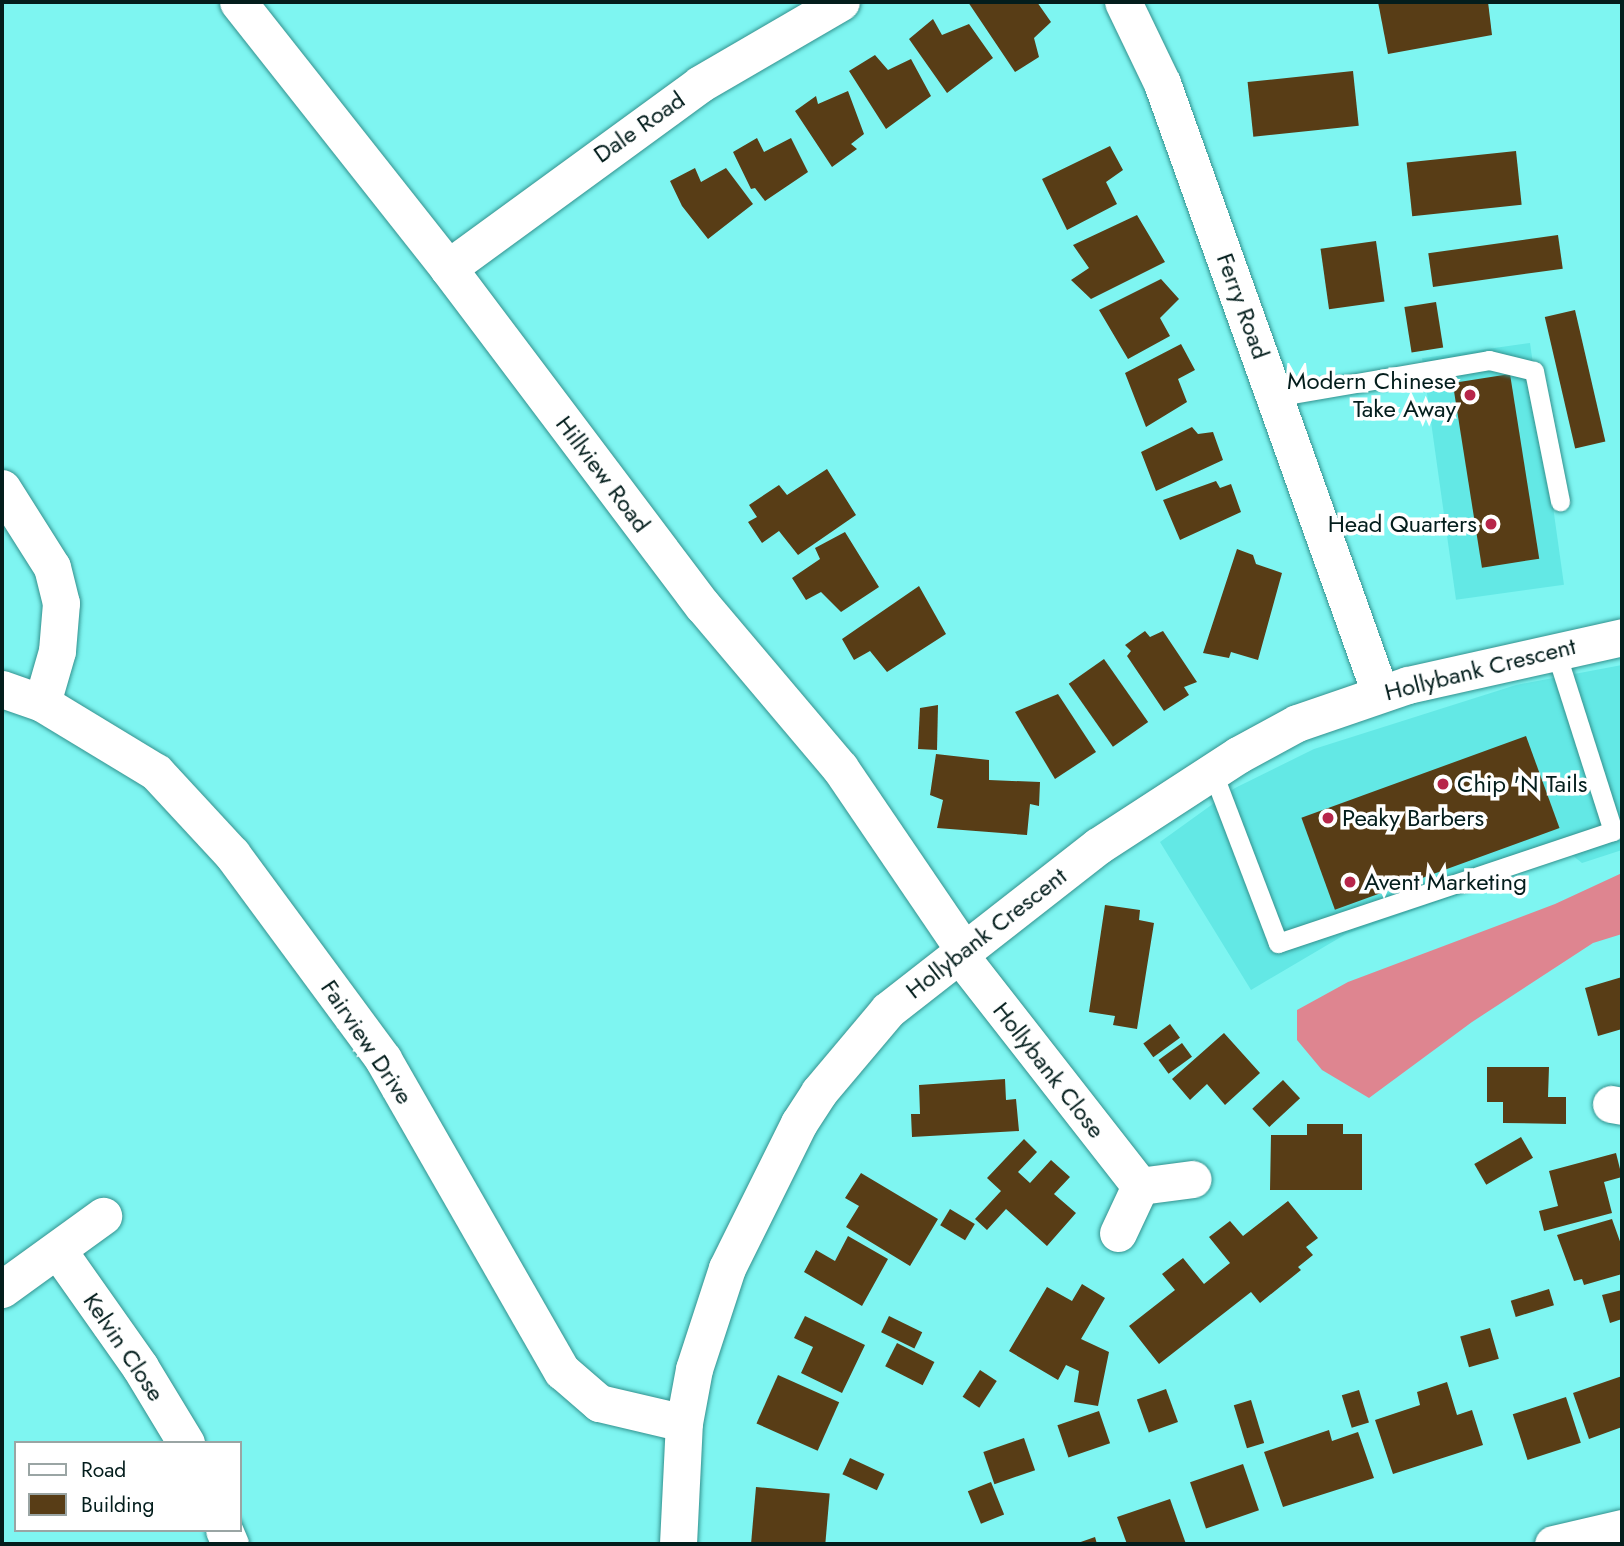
<!DOCTYPE html>
<style>
body{margin:0}
#map{position:relative;width:1624px;height:1546px;overflow:hidden;background:#7ef5f1;font-family:Jost,sans-serif}
div>[style]{position:absolute}
.built>*{inset:0;background:#63e8e5;transform-origin:0 0}
.forest>*{inset:0;background:#de8590}
.building>*{inset:0;background:#583d16;transform-origin:0 0}
.roads{filter:drop-shadow(0 0 2px #33918e) drop-shadow(0 0 2px #33918e)}
.service>*{height:19px;margin:-9.5px;padding:0 9.5px;transform-origin:9.5px;border-radius:9.5px;background:#fff}
.minor>*{height:37px;margin:-18.5px;padding:0 18.5px;transform-origin:18.5px;border-radius:18.5px;background:#fff}
.dots>*{width:19px;height:19px;translate:-50% -50%;box-sizing:border-box;border:4px solid #fff;border-radius:50%}
span{translate:-50% -50%;white-space:nowrap;text-align:center;line-height:1.15;-webkit-text-stroke:7px #fff;paint-order:stroke}
.street-label{font-size:24px;color:#031d1c}
.poi-label{font-size:24px;color:#031d1c}
.right{translate:-100% -50%;text-align:right}
.left{translate:0 -50%;text-align:left}
.frame{position:absolute;inset:0;border:4px solid #031d1c;pointer-events:none}
.legend{position:absolute;left:14px;top:1441px;width:228px;height:91px;box-sizing:border-box;background:#fff;border:2px solid #9aa5a4;margin:0;padding:9px 12px;list-style:none;font-size:21px;color:#031d1c}
.legend li{display:flex;align-items:center;gap:14px;height:35px}
.legend b{width:35px;border:2px solid #9aa5a4}
</style>
<div id="map">
<div class="built">
<i style="left:1530px;top:343px;width:244px;height:109px;rotate:82deg"></i>
<i style="clip-path:polygon(1622px 665px,1622px 850px,1582px 863px,1572px 855px,1346px 934px,1251px 990px,1160px 842px,1235px 788px,1314px 749px,1516px 685px)"></i>
</div>
<div class="forest">
<i style="clip-path:polygon(1622px 873px,1622px 934px,1593px 943px,1472px 1022px,1369px 1098px,1322px 1070px,1297px 1040px,1297px 1010px,1348px 982px,1555px 904px)"></i>
</div>
<div class="building">
<i style="clip-path:polygon(968px 2px,1037px 2px,1051px 22px,1034px 38px,1039px 57px,1015px 72px)"></i>
<i style="clip-path:polygon(1378px 2px,1488px 2px,1492px 35px,1388px 54px)"></i>
<i style="clip-path:polygon(933px 19px,942px 35px,969px 24px,993px 58px,947px 93px,909px 39px)"></i>
<i style="clip-path:polygon(875px 55px,888px 70px,911px 59px,931px 96px,886px 129px,849px 71px)"></i>
<i style="left:1353px;top:71px;width:55px;height:106px;rotate:84deg"></i>
<i style="clip-path:polygon(848px 91px,864px 134px,851px 144px,857px 149px,832px 167px,795px 111px,816px 96px,818px 104px)"></i>
<i style="clip-path:polygon(757px 138px,764px 152px,791px 138px,808px 172px,765px 201px,755px 188px,751px 189px,733px 152px)"></i>
<i style="clip-path:polygon(1110px 146px,1123px 170px,1106px 182px,1117px 204px,1067px 230px,1042px 179px)"></i>
<i style="left:1516px;top:151px;width:54px;height:110px;rotate:84deg"></i>
<i style="clip-path:polygon(695px 168px,701px 182px,726px 168px,753px 204px,708px 239px,682px 206px,670px 181px)"></i>
<i style="clip-path:polygon(1137px 215px,1165px 262px,1091px 299px,1071px 280px,1089px 268px,1073px 245px)"></i>
<i style="left:1558px;top:235px;width:34px;height:131px;rotate:82deg"></i>
<i style="left:1376px;top:241px;width:61px;height:56px;rotate:82deg"></i>
<i style="clip-path:polygon(1161px 279px,1179px 299px,1160px 318px,1170px 336px,1128px 359px,1099px 310px)"></i>
<i style="left:1436px;top:302px;width:46px;height:32px;rotate:81deg"></i>
<i style="left:1575px;top:310px;width:135px;height:31px;rotate:77deg"></i>
<i style="clip-path:polygon(1181px 344px,1195px 370px,1178px 379px,1187px 402px,1146px 427px,1125px 373px)"></i>
<i style="left:1510px;top:374px;width:187px;height:58px;rotate:81deg"></i>
<i style="clip-path:polygon(1192px 427px,1198px 434px,1213px 432px,1223px 460px,1156px 491px,1141px 452px)"></i>
<i style="clip-path:polygon(827px 469px,856px 515px,798px 555px,779px 531px,762px 543px,748px 522px,757px 517px,749px 505px,779px 485px,787px 495px)"></i>
<i style="clip-path:polygon(1216px 481px,1220px 488px,1231px 484px,1241px 512px,1180px 540px,1163px 500px)"></i>
<i style="clip-path:polygon(845px 532px,879px 587px,841px 612px,821px 592px,806px 600px,792px 578px,820px 559px,815px 548px)"></i>
<i style="clip-path:polygon(1237px 549px,1253px 555px,1256px 564px,1282px 573px,1258px 660px,1231px 652px,1229px 658px,1203px 653px)"></i>
<i style="clip-path:polygon(919px 586px,946px 634px,887px 672px,870px 651px,854px 660px,842px 639px)"></i>
<i style="clip-path:polygon(1145px 631px,1150px 637px,1163px 631px,1197px 682px,1184px 687px,1189px 695px,1164px 711px,1127px 656px,1131px 651px,1125px 645px)"></i>
<i style="left:1104px;top:659px;width:77px;height:43px;rotate:55deg"></i>
<i style="clip-path:polygon(1058px 694px,1096px 752px,1055px 779px,1015px 712px)"></i>
<i style="clip-path:polygon(938px 705px,937px 750px,918px 749px,920px 708px)"></i>
<i style="left:1526px;top:736px;width:98px;height:239px;rotate:70deg"></i>
<i style="clip-path:polygon(936px 754px,989px 760px,989px 780px,1040px 782px,1039px 806px,1030px 804px,1027px 835px,937px 828px,943px 800px,930px 795px)"></i>
<i style="clip-path:polygon(1105px 905px,1140px 910px,1139px 920px,1154px 923px,1137px 1029px,1113px 1025px,1115px 1016px,1089px 1012px)"></i>
<i style="clip-path:polygon(1622px 977px,1622px 1029px,1598px 1036px,1585px 988px)"></i>
<i style="left:1170px;top:1024px;width:17px;height:33px;rotate:54deg"></i>
<i style="clip-path:polygon(1224px 1033px,1260px 1073px,1225px 1105px,1207px 1084px,1190px 1100px,1172px 1079px)"></i>
<i style="left:1182px;top:1043px;width:17px;height:29px;rotate:54deg"></i>
<i style="clip-path:polygon(1487px 1067px,1549px 1067px,1548px 1097px,1566px 1097px,1566px 1124px,1503px 1123px,1503px 1102px,1487px 1102px)"></i>
<i style="clip-path:polygon(1005px 1079px,1006px 1100px,1016px 1099px,1019px 1131px,912px 1137px,911px 1114px,920px 1114px,919px 1085px)"></i>
<i style="left:1283px;top:1080px;width:25px;height:42px;rotate:47deg"></i>
<i style="clip-path:polygon(1307px 1124px,1343px 1124px,1343px 1134px,1362px 1134px,1362px 1190px,1270px 1190px,1271px 1135px,1307px 1135px)"></i>
<i style="left:1521px;top:1137px;width:24px;height:54px;rotate:60deg"></i>
<i style="clip-path:polygon(1024px 1139px,1037px 1152px,1018px 1172px,1030px 1183px,1051px 1160px,1070px 1177px,1054px 1194px,1076px 1213px,1047px 1246px,1006px 1209px,987px 1230px,975px 1219px,1001px 1191px,987px 1178px)"></i>
<i style="clip-path:polygon(1616px 1153px,1622px 1177px,1604px 1182px,1612px 1213px,1544px 1231px,1539px 1211px,1558px 1206px,1549px 1171px)"></i>
<i style="clip-path:polygon(861px 1173px,938px 1219px,910px 1266px,846px 1227px,859px 1206px,845px 1198px)"></i>
<i style="clip-path:polygon(1288px 1201px,1318px 1238px,1306px 1247px,1313px 1255px,1298px 1267px,1301px 1270px,1260px 1303px,1251px 1292px,1159px 1364px,1129px 1326px,1175px 1290px,1162px 1274px,1183px 1258px,1204px 1284px,1230px 1263px,1209px 1237px,1230px 1221px,1243px 1236px)"></i>
<i style="left:950px;top:1209px;width:29px;height:19px;rotate:31deg"></i>
<i style="clip-path:polygon(1612px 1219px,1622px 1247px,1622px 1274px,1584px 1285px,1582px 1279px,1574px 1281px,1557px 1235px)"></i>
<i style="clip-path:polygon(848px 1236px,888px 1259px,862px 1306px,804px 1272px,816px 1250px,835px 1261px)"></i>
<i style="clip-path:polygon(1082px 1284px,1105px 1298px,1081px 1339px,1109px 1352px,1098px 1406px,1074px 1402px,1079px 1371px,1066px 1365px,1058px 1380px,1009px 1351px,1047px 1287px,1072px 1301px)"></i>
<i style="left:1549px;top:1289px;width:17px;height:40px;rotate:73deg"></i>
<i style="clip-path:polygon(1622px 1290px,1622px 1319px,1610px 1323px,1602px 1295px)"></i>
<i style="clip-path:polygon(805px 1316px,865px 1345px,842px 1393px,801px 1373px,813px 1347px,794px 1338px)"></i>
<i style="left:889px;top:1316px;width:37px;height:18px;rotate:26deg"></i>
<i style="left:1490px;top:1328px;width:32px;height:31px;rotate:74deg"></i>
<i style="left:897px;top:1343px;width:42px;height:26px;rotate:27deg"></i>
<i style="left:980px;top:1370px;width:20px;height:32px;rotate:33deg"></i>
<i style="left:778px;top:1375px;width:67px;height:53px;rotate:24deg"></i>
<i style="clip-path:polygon(1622px 1376px,1622px 1427px,1589px 1439px,1573px 1393px)"></i>
<i style="clip-path:polygon(1447px 1382px,1457px 1415px,1472px 1410px,1483px 1445px,1393px 1474px,1375px 1420px,1420px 1405px,1417px 1392px)"></i>
<i style="left:1166px;top:1389px;width:35px;height:31px;rotate:70deg"></i>
<i style="left:1359px;top:1390px;width:34px;height:18px;rotate:73deg"></i>
<i style="left:1566px;top:1397px;width:48px;height:56px;rotate:72deg"></i>
<i style="left:1251px;top:1400px;width:45px;height:18px;rotate:73deg"></i>
<i style="left:1099px;top:1411px;width:34px;height:44px;rotate:71deg"></i>
<i style="clip-path:polygon(1329px 1430px,1332px 1441px,1358px 1432px,1374px 1478px,1283px 1507px,1264px 1452px)"></i>
<i style="left:1024px;top:1438px;width:34px;height:43px;rotate:71deg"></i>
<i style="left:850px;top:1458px;width:38px;height:18px;rotate:25deg"></i>
<i style="left:1243px;top:1464px;width:49px;height:56px;rotate:71deg"></i>
<i style="left:991px;top:1482px;width:35px;height:25px;rotate:68deg"></i>
<i style="left:756px;top:1487px;width:74px;height:57px;rotate:5deg"></i>
<i style="clip-path:polygon(1170px 1499px,1186px 1544px,1127px 1544px,1117px 1517px)"></i>
<i style="clip-path:polygon(1095px 1537px,1097px 1544px,1075px 1544px)"></i>
</div>
<div class="roads">
<div class="service">
<i style="left:1275px;top:397px;width:217px;rotate:-9.8deg"></i>
<i style="left:1489px;top:360px;width:46px;rotate:13.7deg"></i>
<i style="left:1534px;top:371px;width:133px;rotate:78.7deg"></i>
<i style="left:1213px;top:773px;width:182px;rotate:69.1deg"></i>
<i style="left:1278px;top:943px;width:353px;rotate:-18.5deg"></i>
<i style="left:1613px;top:831px;width:191px;rotate:-107.7deg"></i>
</div>
<div class="minor">
<i style="left:238px;top:2px;width:339px;rotate:51.7deg"></i>
<i style="left:448px;top:268px;width:423px;rotate:53deg"></i>
<i style="left:703px;top:606px;width:212px;rotate:49.8deg"></i>
<i style="left:840px;top:768px;width:219px;rotate:55.8deg"></i>
<i style="left:1123px;top:2px;width:90px;rotate:64.3deg"></i>
<i style="left:1162px;top:83px;width:648px;rotate:70.33deg"></i>
<i style="left:448px;top:268px;width:312px;rotate:-36.1deg"></i>
<i style="left:700px;top:84px;width:163px;rotate:-30.2deg"></i>
<i style="left:2px;top:488px;width:93px;rotate:57.7deg"></i>
<i style="left:52px;top:567px;width:37px;rotate:76deg"></i>
<i style="left:61px;top:603px;width:48px;rotate:94.8deg"></i>
<i style="left:57px;top:651px;width:54px;rotate:106.1deg"></i>
<i style="left:2px;top:689px;width:42px;rotate:19.3deg"></i>
<i style="left:42px;top:703px;width:133px;rotate:31.2deg"></i>
<i style="left:156px;top:772px;width:112px;rotate:47.2deg"></i>
<i style="left:232px;top:854px;width:255px;rotate:53.6deg"></i>
<i style="left:383px;top:1059px;width:360px;rotate:60.2deg"></i>
<i style="left:562px;top:1371px;width:49px;rotate:40.9deg"></i>
<i style="left:599px;top:1403px;width:87px;rotate:13.2deg"></i>
<i style="left:958px;top:953px;width:296px;rotate:52deg"></i>
<i style="left:1611px;top:1104px;width:11px;rotate:10deg"></i>
<i style="left:1118px;top:1233px;width:52px;rotate:-64.9deg"></i>
<i style="left:1140px;top:1186px;width:53px;rotate:-7.5deg"></i>
<i style="left:59px;top:1252px;width:141px;rotate:54.8deg"></i>
<i style="left:140px;top:1367px;width:89px;rotate:58.8deg"></i>
<i style="left:2px;top:1289px;width:125px;rotate:-35.9deg"></i>
<i style="left:224px;top:1530px;width:15px;rotate:67deg"></i>
<i style="left:678px;top:1544px;width:121px;rotate:-87.2deg"></i>
<i style="left:684px;top:1423px;width:55px;rotate:-79.5deg"></i>
<i style="left:694px;top:1369px;width:106px;rotate:-71.9deg"></i>
<i style="left:727px;top:1268px;width:162px;rotate:-63.6deg"></i>
<i style="left:799px;top:1123px;width:37px;rotate:-57deg"></i>
<i style="left:819px;top:1092px;width:107px;rotate:-49.9deg"></i>
<i style="left:888px;top:1010px;width:266px;rotate:-38deg"></i>
<i style="left:1098px;top:846px;width:167px;rotate:-33deg"></i>
<i style="left:1238px;top:755px;width:67px;rotate:-28.5deg"></i>
<i style="left:1297px;top:723px;width:117px;rotate:-18.9deg"></i>
<i style="left:1408px;top:685px;width:219px;rotate:-12.6deg"></i>
<i style="left:1553px;top:1544px;width:71px;rotate:-13.1deg"></i>
</div>
</div>
<div class="dots">
<i style="left:1470px;top:395px;background:#b7264a"></i>
<i style="left:1491px;top:524px;background:#b7264a"></i>
<i style="left:1443px;top:784px;background:#b7264a"></i>
<i style="left:1328px;top:818px;background:#b7264a"></i>
<i style="left:1350px;top:882px;background:#b7264a"></i>
</div>
<div class="street-label">
<span style="left:639px;top:127px;rotate:-35deg">Dale Road</span>
<span style="left:1243px;top:306px;rotate:70deg">Ferry Road</span>
<span style="left:603px;top:474px;rotate:53deg">Hillview Road</span>
<span style="left:1480px;top:669px;rotate:-14deg">Hollybank Crescent</span>
<span style="left:986px;top:933px;rotate:-38deg">Hollybank Crescent</span>
<span style="left:367px;top:1042px;rotate:56deg">Fairview Drive</span>
<span style="left:1049px;top:1070px;rotate:52deg">Hollybank Close</span>
<span style="left:124px;top:1347px;rotate:56deg">Kelvin Close</span>
</div>
<div class="poi-label">
<span class="right" style="left:1456px;top:395px">Modern Chinese<br>Take Away</span>
<span class="right" style="left:1477px;top:524px">Head Quarters</span>
<span class="left" style="left:1457px;top:784px">Chip 'N Tails</span>
<span class="left" style="left:1342px;top:818px">Peaky Barbers</span>
<span class="left" style="left:1364px;top:882px">Avent Marketing</span>
</div>
<div class="frame"></div>
<ul class="legend">
<li><b style="height:9px;background:#fff"></b>Road</li>
<li><b style="height:19px;background:#583d16"></b>Building</li>
</ul>
</div>
